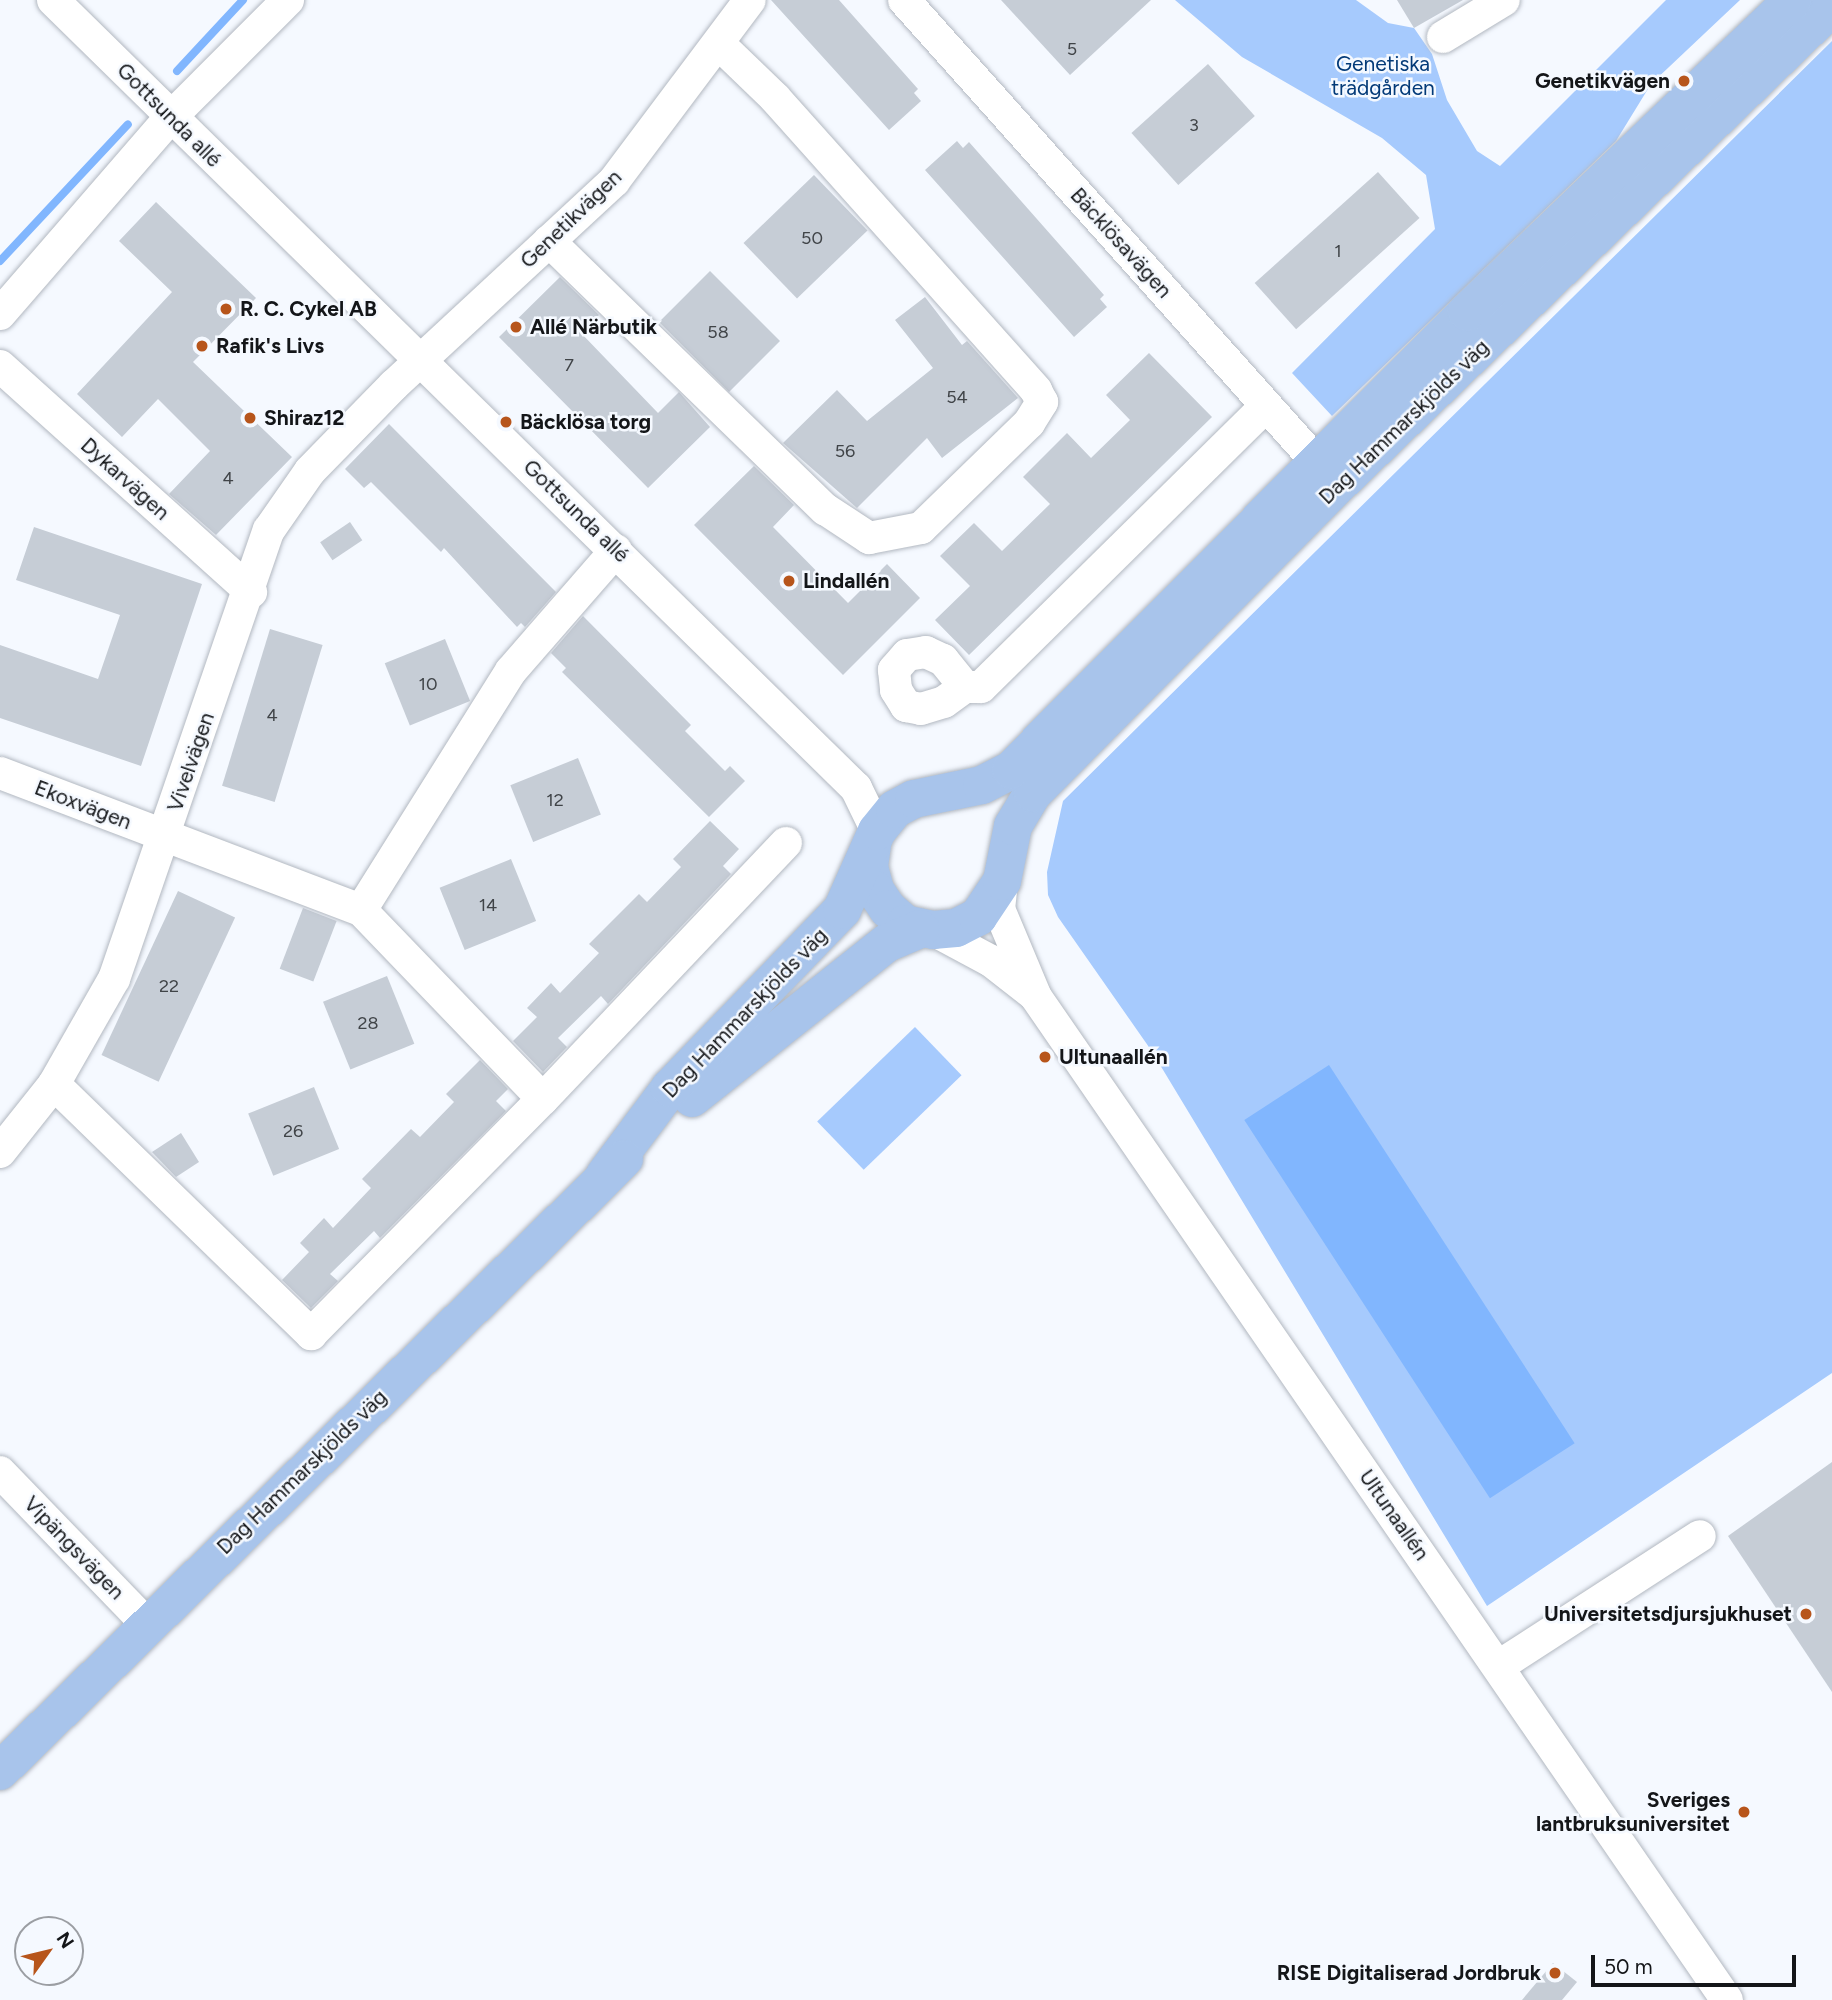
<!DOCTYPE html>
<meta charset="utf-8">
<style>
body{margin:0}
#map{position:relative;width:1832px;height:2000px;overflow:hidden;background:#f5f9ff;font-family:Figtree,sans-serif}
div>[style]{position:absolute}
.green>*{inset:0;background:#a6cafd;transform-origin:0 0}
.water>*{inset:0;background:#81b6fe;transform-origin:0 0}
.stream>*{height:8px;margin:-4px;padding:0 4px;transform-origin:4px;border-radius:4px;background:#81b6fe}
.building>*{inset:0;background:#c6cdd6;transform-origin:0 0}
.roads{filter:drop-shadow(0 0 2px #b2b8c1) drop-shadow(0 0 2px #b2b8c1)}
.minor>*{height:32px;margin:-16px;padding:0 16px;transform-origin:16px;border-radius:16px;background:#fff}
.major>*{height:38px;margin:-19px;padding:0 19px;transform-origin:19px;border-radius:19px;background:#a8c4eb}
.dots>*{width:19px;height:19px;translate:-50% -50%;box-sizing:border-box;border:4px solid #f5f9ff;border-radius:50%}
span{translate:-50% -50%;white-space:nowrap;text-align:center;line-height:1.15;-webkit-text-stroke:5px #f5f9ff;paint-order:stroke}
.number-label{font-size:18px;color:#404448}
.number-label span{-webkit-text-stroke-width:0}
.park-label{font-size:21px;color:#033a78}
.poi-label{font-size:21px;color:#141619;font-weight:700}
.right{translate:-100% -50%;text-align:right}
.left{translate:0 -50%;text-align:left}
.street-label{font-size:21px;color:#141619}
.north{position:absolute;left:14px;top:1916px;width:70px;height:70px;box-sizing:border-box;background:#f5f9ff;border:2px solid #9b9ea3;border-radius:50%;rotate:56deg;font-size:19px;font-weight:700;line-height:28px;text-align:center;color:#141619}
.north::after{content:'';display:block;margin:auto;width:24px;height:32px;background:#b7551b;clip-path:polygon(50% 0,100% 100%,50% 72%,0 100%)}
.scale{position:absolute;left:1591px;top:1955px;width:205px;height:32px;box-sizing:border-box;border:4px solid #141619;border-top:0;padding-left:9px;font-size:21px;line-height:24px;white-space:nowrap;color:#141619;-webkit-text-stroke:5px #f5f9ff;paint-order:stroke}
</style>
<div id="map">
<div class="green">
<i style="clip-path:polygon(1175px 0,1356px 0,1388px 23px,1414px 28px,1432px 54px,1447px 100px,1477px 151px,1500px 166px,1666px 0,1740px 0,1651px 84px,1616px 141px,1332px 416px,1292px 373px,1435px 229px,1426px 175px,1382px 138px,1242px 57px)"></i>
<i style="clip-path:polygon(1832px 41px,1832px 1373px,1487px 1606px,1151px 1050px,1058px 917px,1048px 895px,1047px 872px,1063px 801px)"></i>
<i style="left:915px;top:1027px;width:67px;height:136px;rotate:46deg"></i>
</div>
<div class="water">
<i style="left:1329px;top:1065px;width:451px;height:101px;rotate:57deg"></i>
</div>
<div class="stream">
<i style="left:177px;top:71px;width:97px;rotate:-47.1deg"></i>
<i style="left:0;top:261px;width:187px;rotate:-46.9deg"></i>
</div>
<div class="building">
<i style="clip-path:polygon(771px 0,839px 0,918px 89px,914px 93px,921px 101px,889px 130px)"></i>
<i style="clip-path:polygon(1001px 0,1151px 0,1070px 75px)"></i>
<i style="clip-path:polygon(1397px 0,1463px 0,1414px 28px)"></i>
<i style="left:1208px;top:64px;width:70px;height:103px;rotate:48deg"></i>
<i style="clip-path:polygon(957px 141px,963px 148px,969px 142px,1104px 295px,1100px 299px,1107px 307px,1074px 337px,925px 170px)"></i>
<i style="left:1378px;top:172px;width:62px;height:166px;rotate:48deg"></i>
<i style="left:814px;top:175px;width:77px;height:98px;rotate:46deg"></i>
<i style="clip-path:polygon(156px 202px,256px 298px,193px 362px,292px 457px,216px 535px,169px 494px,210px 451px,158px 399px,122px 437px,77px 394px,172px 292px,119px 241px)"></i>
<i style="left:710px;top:271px;width:99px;height:72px;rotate:45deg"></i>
<i style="clip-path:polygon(560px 277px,599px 315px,581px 333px,658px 413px,679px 392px,710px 427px,648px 488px,499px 337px)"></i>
<i style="clip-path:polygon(925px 297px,962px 345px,967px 341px,1018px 398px,942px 458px,927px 438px,857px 508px,783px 443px,837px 390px,867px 421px,933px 368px,895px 320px)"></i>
<i style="clip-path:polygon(1149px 353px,1212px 417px,969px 655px,935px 620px,970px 586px,940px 556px,974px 523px,1002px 551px,1050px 504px,1023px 477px,1067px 433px,1091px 458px,1130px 420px,1106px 395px)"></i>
<i style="clip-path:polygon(389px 424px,556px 592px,525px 627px,521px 623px,517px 627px,444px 548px,441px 552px,371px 482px,364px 488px,345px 469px)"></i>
<i style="clip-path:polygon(754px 466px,794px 505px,773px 527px,848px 603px,887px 564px,920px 598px,843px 675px,694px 525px)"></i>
<i style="left:350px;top:522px;width:22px;height:36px;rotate:56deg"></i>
<i style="clip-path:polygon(34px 527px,202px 584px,141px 766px,0 718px,0 645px,98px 679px,120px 615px,16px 580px)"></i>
<i style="clip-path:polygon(583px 616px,691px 725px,685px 731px,725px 771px,730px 766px,745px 781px,709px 817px,562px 672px,566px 668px,551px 653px)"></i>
<i style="left:270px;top:629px;width:55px;height:164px;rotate:17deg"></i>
<i style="left:445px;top:639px;width:67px;height:65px;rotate:68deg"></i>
<i style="left:578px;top:758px;width:61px;height:73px;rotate:68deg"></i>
<i style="clip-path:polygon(710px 821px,739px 849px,723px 866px,731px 874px,608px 1004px,601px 996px,558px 1038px,567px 1047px,543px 1072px,513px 1041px,537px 1017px,527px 1008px,551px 983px,560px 993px,599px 953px,589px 944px,639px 894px,647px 902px,681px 867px,673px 859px)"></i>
<i style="left:511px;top:859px;width:67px;height:77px;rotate:68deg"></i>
<i style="left:178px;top:891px;width:63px;height:181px;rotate:25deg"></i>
<i style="left:303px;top:908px;width:36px;height:65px;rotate:21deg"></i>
<i style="left:387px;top:976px;width:73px;height:69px;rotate:68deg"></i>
<i style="clip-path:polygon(480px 1060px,508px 1089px,496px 1101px,506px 1111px,380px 1238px,374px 1231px,330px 1274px,338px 1281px,311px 1308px,282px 1280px,309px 1252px,300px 1243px,324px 1218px,333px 1228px,371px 1188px,362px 1179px,411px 1129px,420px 1137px,454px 1102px,446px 1094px)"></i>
<i style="left:314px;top:1087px;width:67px;height:71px;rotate:68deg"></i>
<i style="clip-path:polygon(181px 1133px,199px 1162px,176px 1177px,152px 1152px)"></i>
<i style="clip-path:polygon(1832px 1462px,1832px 1692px,1728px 1536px)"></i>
<i style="clip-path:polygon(1553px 1963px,1577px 1982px,1562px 2000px,1522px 2000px)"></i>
</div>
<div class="roads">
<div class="minor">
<i style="left:53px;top:0;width:1125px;rotate:44.46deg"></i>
<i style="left:856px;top:788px;width:48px;rotate:64deg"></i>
<i style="left:904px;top:0;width:642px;rotate:48.22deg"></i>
<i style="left:1443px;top:37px;width:71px;rotate:-31.2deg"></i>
<i style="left:549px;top:241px;width:385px;rotate:44.2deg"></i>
<i style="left:825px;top:509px;width:53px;rotate:33.4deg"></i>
<i style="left:869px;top:538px;width:53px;rotate:-10.9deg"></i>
<i style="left:921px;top:528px;width:151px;rotate:-44.2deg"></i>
<i style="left:1029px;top:423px;width:25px;rotate:-58deg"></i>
<i style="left:1042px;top:402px;width:13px;rotate:-117deg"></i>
<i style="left:1036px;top:390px;width:392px;rotate:-131.8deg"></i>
<i style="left:775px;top:98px;width:78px;rotate:-136deg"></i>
<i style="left:0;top:314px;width:259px;rotate:-49.1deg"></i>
<i style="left:170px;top:118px;width:167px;rotate:-45deg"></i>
<i style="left:0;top:366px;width:338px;rotate:42deg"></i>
<i style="left:965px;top:687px;width:35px;rotate:-129deg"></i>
<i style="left:943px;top:660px;width:19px;rotate:-155deg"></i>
<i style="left:926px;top:652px;width:19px;rotate:171deg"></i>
<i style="left:907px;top:655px;width:20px;rotate:131deg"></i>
<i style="left:894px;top:670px;width:20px;rotate:84deg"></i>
<i style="left:896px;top:690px;width:19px;rotate:58deg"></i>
<i style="left:906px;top:706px;width:15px;rotate:11deg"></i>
<i style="left:921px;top:709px;width:24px;rotate:-17deg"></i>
<i style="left:944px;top:702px;width:26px;rotate:-36deg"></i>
<i style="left:965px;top:687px;width:16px"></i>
<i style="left:981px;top:687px;width:400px;rotate:-44.6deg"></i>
<i style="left:0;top:773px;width:386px;rotate:20.8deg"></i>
<i style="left:361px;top:910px;width:282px;rotate:-57.9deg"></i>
<i style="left:511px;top:671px;width:160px;rotate:-49deg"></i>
<i style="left:1002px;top:881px;width:28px;rotate:96deg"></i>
<i style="left:999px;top:909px;width:95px;rotate:67.2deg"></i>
<i style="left:1036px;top:997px;width:1218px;rotate:55.44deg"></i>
<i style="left:361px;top:910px;width:262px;rotate:46.1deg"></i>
<i style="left:543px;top:1099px;width:353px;rotate:-46.5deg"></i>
<i style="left:933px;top:930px;width:66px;rotate:28.1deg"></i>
<i style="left:991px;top:961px;width:52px;rotate:38deg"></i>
<i style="left:54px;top:1084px;width:359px;rotate:44.2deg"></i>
<i style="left:311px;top:1334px;width:330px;rotate:-45.4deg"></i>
<i style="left:0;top:1152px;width:87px;rotate:-51.5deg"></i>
<i style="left:54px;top:1084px;width:121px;rotate:-60.3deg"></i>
<i style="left:114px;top:979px;width:475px;rotate:-71deg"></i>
<i style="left:269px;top:530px;width:72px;rotate:-55.2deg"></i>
<i style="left:310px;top:471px;width:120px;rotate:-45.7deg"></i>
<i style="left:394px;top:385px;width:300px;rotate:-42.8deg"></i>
<i style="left:614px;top:181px;width:226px;rotate:-53.1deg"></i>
<i style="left:0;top:1472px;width:211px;rotate:46deg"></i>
<i style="left:1499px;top:1666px;width:239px;rotate:-32.9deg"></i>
</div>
<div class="major">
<i style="left:872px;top:845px;width:22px;rotate:98deg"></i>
<i style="left:869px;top:867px;width:24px;rotate:75deg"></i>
<i style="left:875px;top:890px;width:23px;rotate:56deg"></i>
<i style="left:888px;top:909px;width:23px;rotate:41deg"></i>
<i style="left:905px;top:924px;width:29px;rotate:12deg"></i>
<i style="left:933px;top:930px;width:23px;rotate:-5deg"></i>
<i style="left:956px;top:928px;width:25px;rotate:-27deg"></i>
<i style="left:978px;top:917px;width:43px;rotate:-56.3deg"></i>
<i style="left:1002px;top:881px;width:56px;rotate:-78.7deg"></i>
<i style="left:1013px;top:826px;width:39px;rotate:-59deg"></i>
<i style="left:1033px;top:793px;width:433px;rotate:-45.3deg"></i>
<i style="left:1338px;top:485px;width:687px;rotate:-44.06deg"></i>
<i style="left:692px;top:1098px;width:249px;rotate:-38.5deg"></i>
<i style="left:887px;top:943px;width:36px;rotate:-23deg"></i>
<i style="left:605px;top:1175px;width:109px;rotate:-53.2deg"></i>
<i style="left:670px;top:1088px;width:248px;rotate:-46deg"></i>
<i style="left:842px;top:910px;width:86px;rotate:-66.1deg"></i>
<i style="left:877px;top:831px;width:28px;rotate:-51deg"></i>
<i style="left:895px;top:809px;width:21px;rotate:-28deg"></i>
<i style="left:914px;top:799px;width:69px;rotate:-11.6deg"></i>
<i style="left:982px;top:785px;width:33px;rotate:-27deg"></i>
<i style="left:1011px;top:770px;width:646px;rotate:-45.13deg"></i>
<i style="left:1467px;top:312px;width:451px;rotate:-43.8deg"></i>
<i style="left:0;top:1771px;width:874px;rotate:-44.44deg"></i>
</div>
</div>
<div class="dots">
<i style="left:1684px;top:81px;background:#b7551b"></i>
<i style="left:226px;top:309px;background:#b7551b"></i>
<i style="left:516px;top:327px;background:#b7551b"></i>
<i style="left:202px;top:346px;background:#b7551b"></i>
<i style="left:250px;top:418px;background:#b7551b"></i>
<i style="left:506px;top:422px;background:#b7551b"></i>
<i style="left:789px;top:581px;background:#b7551b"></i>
<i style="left:1045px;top:1057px;background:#b7551b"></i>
<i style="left:1806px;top:1614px;background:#b7551b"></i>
<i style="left:1744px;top:1812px;background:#b7551b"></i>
<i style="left:1555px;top:1973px;background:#b7551b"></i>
</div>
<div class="number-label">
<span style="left:1072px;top:49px">5</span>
<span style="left:1194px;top:125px">3</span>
<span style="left:812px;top:238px">50</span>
<span style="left:1338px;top:251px">1</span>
<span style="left:718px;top:332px">58</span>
<span style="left:569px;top:365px">7</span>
<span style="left:957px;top:397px">54</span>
<span style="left:845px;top:451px">56</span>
<span style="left:228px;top:478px">4</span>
<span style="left:428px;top:684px">10</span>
<span style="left:272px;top:715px">4</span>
<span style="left:555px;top:800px">12</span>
<span style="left:488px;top:905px">14</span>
<span style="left:169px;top:986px">22</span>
<span style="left:368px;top:1023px">28</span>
<span style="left:293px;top:1131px">26</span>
</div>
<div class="park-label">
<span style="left:1383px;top:76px">Genetiska<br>trädgården</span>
</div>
<div class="poi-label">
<span class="right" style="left:1670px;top:81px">Genetikvägen</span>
<span class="left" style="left:240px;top:309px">R. C. Cykel AB</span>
<span class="left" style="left:530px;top:327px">Allé Närbutik</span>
<span class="left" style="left:216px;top:346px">Rafik's Livs</span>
<span class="left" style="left:264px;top:418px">Shiraz12</span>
<span class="left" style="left:520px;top:422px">Bäcklösa torg</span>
<span class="left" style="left:803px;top:581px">Lindallén</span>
<span class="left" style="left:1059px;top:1057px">Ultunaallén</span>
<span class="right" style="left:1792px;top:1614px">Universitetsdjursjukhuset</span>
<span class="right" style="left:1730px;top:1812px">Sveriges<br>lantbruksuniversitet</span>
<span class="right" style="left:1541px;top:1973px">RISE Digitaliserad Jordbruk</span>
</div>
<div class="street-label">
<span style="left:169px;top:115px;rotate:45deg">Gottsunda allé</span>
<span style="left:571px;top:219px;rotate:-44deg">Genetikvägen</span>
<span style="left:1121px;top:243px;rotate:48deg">Bäcklösavägen</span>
<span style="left:1404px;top:422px;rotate:-44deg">Dag Hammarskjölds väg</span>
<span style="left:125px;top:479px;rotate:42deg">Dykarvägen</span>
<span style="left:576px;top:511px;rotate:44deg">Gottsunda allé</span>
<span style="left:191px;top:762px;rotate:-71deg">Vivelvägen</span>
<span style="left:83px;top:805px;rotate:21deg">Ekoxvägen</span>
<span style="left:745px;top:1013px;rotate:-46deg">Dag Hammarskjölds väg</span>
<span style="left:302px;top:1472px;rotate:-44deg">Dag Hammarskjölds väg</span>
<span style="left:1394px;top:1515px;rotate:55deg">Ultunaallén</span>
<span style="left:74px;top:1548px;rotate:46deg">Vipängsvägen</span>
</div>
<div class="north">N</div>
<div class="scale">50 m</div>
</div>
